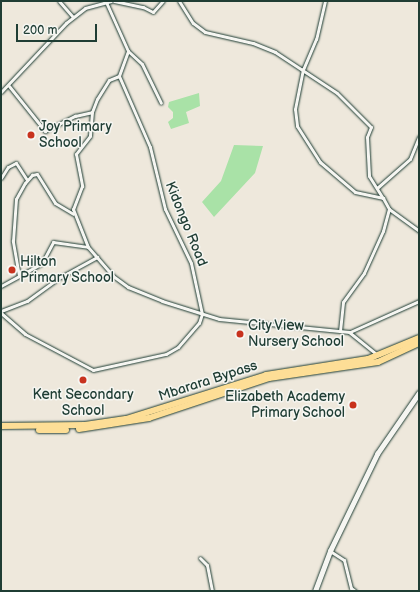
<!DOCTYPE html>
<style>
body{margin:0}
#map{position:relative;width:420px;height:592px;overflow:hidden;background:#eee8dc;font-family:"Balsamiq Sans",sans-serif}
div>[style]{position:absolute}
.green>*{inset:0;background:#a9e2a7}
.roads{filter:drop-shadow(0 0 1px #1f3d34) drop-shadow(0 0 1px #1f3d34)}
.street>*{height:3px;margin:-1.5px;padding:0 1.5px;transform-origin:1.5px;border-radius:1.5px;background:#f6f6f2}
.secondary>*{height:4.5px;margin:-2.25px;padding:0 2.25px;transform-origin:2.25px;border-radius:2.25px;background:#f6f6f2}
.highway>*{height:6px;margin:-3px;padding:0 3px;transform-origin:3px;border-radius:3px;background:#fdde96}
.dots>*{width:11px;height:11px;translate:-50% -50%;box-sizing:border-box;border:2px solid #f6f6f2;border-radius:50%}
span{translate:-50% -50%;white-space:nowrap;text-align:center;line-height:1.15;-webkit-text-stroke:3px #f6f6f2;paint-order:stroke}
.poi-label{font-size:14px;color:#1f3d34}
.left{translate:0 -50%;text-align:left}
.right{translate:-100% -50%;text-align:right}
.street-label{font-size:14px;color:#1f3d34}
.frame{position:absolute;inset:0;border:2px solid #1f3d34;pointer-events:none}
.scale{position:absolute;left:16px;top:24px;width:81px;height:18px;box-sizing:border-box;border:2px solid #1f3d34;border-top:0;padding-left:5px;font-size:12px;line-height:14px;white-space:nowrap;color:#1f3d34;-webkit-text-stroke:3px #f6f6f2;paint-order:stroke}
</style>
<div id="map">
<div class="green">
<i style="clip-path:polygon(199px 93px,200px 106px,186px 112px,189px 123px,171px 129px,168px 122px,173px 118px,173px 112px,168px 107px,169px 102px)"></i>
<i style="clip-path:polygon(234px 145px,263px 146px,255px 173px,214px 217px,202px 202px,221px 181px)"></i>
</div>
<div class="roads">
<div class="street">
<i style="left:59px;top:1px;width:21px;rotate:49deg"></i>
<i style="left:114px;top:1px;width:30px;rotate:12deg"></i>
<i style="left:143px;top:7px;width:11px;rotate:27deg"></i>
<i style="left:153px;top:12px;width:15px;rotate:-48deg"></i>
<i style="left:179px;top:1px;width:26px;rotate:58deg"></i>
<i style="left:193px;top:23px;width:15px;rotate:37deg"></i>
<i style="left:205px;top:32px;width:49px;rotate:12.9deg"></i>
<i style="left:253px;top:43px;width:24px;rotate:22deg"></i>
<i style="left:275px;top:52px;width:74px;rotate:33.5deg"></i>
<i style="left:337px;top:93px;width:48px;rotate:45deg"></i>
<i style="left:371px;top:127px;width:11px;rotate:112deg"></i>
<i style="left:367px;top:137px;width:39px;rotate:87deg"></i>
<i style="left:369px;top:176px;width:26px;rotate:58deg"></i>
<i style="left:325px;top:1px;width:39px;rotate:103deg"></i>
<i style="left:316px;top:39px;width:33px;rotate:113deg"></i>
<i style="left:303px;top:69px;width:41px;rotate:101.3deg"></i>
<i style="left:295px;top:109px;width:17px;rotate:83deg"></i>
<i style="left:297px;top:126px;width:43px;rotate:57.4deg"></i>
<i style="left:320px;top:162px;width:46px;rotate:40.6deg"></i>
<i style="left:355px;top:192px;width:29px;rotate:12deg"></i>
<i style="left:383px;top:198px;width:13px;rotate:61deg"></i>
<i style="left:389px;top:209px;width:37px;rotate:36deg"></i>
<i style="left:106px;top:2px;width:54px;rotate:65.8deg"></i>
<i style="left:128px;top:51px;width:27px;rotate:110deg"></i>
<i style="left:128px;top:51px;width:19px;rotate:43deg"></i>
<i style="left:142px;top:64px;width:43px;rotate:64deg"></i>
<i style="left:119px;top:76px;width:11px;rotate:158deg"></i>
<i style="left:109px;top:80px;width:22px;rotate:122deg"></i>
<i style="left:97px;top:99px;width:14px;rotate:111deg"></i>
<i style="left:92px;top:112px;width:24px;rotate:95deg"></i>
<i style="left:90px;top:136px;width:23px;rotate:128deg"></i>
<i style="left:76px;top:154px;width:33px;rotate:79deg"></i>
<i style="left:82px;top:186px;width:25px;rotate:111deg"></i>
<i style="left:73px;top:209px;width:41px;rotate:68.5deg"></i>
<i style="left:88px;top:247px;width:38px;rotate:49deg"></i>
<i style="left:113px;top:276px;width:19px;rotate:36deg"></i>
<i style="left:128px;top:287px;width:37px;rotate:22deg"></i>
<i style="left:162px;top:301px;width:60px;rotate:17.5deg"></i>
<i style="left:219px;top:319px;width:131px;rotate:5.7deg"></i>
<i style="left:349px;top:332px;width:36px;rotate:39deg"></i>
<i style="left:9px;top:86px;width:58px;rotate:51.3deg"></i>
<i style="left:45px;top:131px;width:34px;rotate:-27deg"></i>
<i style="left:75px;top:116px;width:17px;rotate:-13deg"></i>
<i style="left:1px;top:92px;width:95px;rotate:-46.7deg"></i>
<i style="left:66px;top:23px;width:24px;rotate:-38deg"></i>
<i style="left:85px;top:8px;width:27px;rotate:-15deg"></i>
<i style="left:1px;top:178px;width:13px;rotate:-58deg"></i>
<i style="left:8px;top:167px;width:9px;rotate:-27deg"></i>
<i style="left:16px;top:163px;width:20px;rotate:57deg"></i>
<i style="left:377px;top:188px;width:44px;rotate:-41.3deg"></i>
<i style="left:410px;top:159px;width:24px;rotate:-68deg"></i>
<i style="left:19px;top:276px;width:26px;rotate:-29deg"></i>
<i style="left:42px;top:263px;width:24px;rotate:-62deg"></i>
<i style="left:53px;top:242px;width:35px;rotate:8deg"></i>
<i style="left:1px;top:286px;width:21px;rotate:-29deg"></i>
<i style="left:19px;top:276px;width:36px;rotate:-100deg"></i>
<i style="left:13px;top:241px;width:42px;rotate:-85.9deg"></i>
<i style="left:16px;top:199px;width:18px;rotate:-61deg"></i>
<i style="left:25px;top:183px;width:11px;rotate:-49deg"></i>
<i style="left:32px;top:175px;width:5px;rotate:-11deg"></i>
<i style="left:37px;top:174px;width:34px;rotate:58deg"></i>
<i style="left:55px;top:203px;width:21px;rotate:31deg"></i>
<i style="left:1px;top:311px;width:28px;rotate:-21deg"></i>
<i style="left:27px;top:301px;width:37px;rotate:-36deg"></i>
<i style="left:57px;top:279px;width:46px;rotate:-28.8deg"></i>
<i style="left:1px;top:313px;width:32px;rotate:41deg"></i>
<i style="left:25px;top:334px;width:77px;rotate:27.9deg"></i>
<i style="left:93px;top:370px;width:75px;rotate:-12.4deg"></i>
<i style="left:166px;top:354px;width:14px;rotate:-30deg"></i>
<i style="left:178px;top:347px;width:32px;rotate:-49deg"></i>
<i style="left:199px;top:323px;width:9px;rotate:-72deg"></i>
<i style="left:202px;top:314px;width:52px;rotate:-102.2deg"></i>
<i style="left:191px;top:263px;width:60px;rotate:-115.7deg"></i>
<i style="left:165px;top:209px;width:64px;rotate:-103.6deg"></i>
<i style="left:150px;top:147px;width:77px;rotate:-113.6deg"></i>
<i style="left:340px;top:331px;width:29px;rotate:-84deg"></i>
<i style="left:343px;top:302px;width:36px;rotate:-54deg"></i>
<i style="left:364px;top:273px;width:46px;rotate:-65.7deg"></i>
<i style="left:383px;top:231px;width:23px;rotate:-75deg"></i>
<i style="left:350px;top:332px;width:76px;rotate:-24.2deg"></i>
<i style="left:330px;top:551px;width:17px;rotate:33deg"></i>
<i style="left:344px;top:560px;width:29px;rotate:76deg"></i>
<i style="left:351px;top:588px;width:5px;rotate:37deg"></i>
<i style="left:200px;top:558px;width:10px;rotate:45deg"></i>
<i style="left:207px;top:565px;width:26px;rotate:79deg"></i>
</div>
<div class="secondary">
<i style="left:315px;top:591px;width:43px;rotate:-69.4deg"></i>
<i style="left:330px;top:551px;width:108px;rotate:-64.1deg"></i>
<i style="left:377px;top:454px;width:74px;rotate:-55.5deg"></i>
</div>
<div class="highway">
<i style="left:1px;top:426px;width:84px;rotate:-0.7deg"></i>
<i style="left:85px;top:425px;width:41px;rotate:-8.3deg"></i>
<i style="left:126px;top:419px;width:147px;rotate:-17.4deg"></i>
<i style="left:266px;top:375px;width:103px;rotate:-8.9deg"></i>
<i style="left:368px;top:359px;width:55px;rotate:-22.4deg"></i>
<i style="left:79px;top:429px;width:71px;rotate:-8.9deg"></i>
<i style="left:149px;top:418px;width:126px;rotate:-18.4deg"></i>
<i style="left:269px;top:378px;width:110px;rotate:-8.4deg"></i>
<i style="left:378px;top:362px;width:45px;rotate:-24.9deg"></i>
<i style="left:39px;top:430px;width:27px"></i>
</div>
</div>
<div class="dots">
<i style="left:31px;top:135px;background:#c8321e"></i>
<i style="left:12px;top:270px;background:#c8321e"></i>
<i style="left:240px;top:334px;background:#c8321e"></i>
<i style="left:83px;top:380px;background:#c8321e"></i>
<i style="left:353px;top:405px;background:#c8321e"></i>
</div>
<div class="poi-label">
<span class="left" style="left:39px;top:135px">Joy Primary<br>School</span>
<span class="left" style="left:20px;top:270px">Hilton<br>Primary School</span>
<span class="left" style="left:248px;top:334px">City View<br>Nursery School</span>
<span style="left:83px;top:403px">Kent Secondary<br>School</span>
<span class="right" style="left:345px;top:405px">Elizabeth Academy<br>Primary School</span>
</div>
<div class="street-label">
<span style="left:186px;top:224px;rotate:68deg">Kidongo Road</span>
<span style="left:208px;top:381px;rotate:-18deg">Mbarara Bypass</span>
</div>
<div class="frame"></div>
<div class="scale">200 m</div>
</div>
